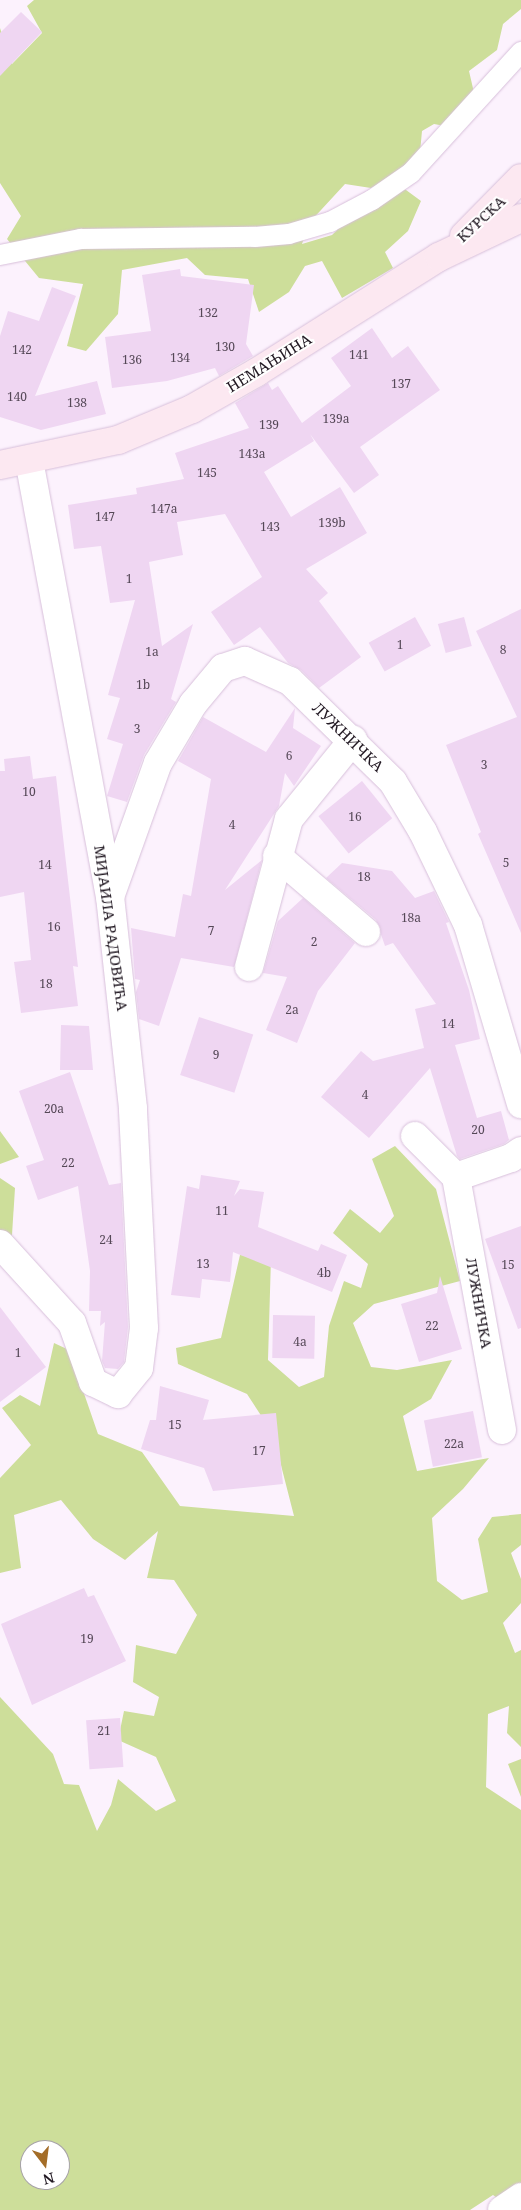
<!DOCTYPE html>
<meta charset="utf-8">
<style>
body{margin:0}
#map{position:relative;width:521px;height:2210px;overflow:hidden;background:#fcf2fd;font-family:"Noto Serif",serif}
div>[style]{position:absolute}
.green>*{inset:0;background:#cdde9a}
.building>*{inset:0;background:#efd6f2;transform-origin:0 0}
.roads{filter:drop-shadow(0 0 1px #d7bfda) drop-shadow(0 0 1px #d7bfda)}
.service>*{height:20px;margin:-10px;padding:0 10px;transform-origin:10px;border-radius:10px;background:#fff}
.minor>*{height:28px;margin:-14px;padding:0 14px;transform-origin:14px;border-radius:14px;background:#fff}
.secondary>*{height:28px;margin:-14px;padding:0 14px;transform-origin:14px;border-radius:14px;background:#fce8f1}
span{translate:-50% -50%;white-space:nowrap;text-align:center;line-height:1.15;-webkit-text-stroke:4px #fff;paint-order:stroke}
.number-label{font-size:12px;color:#554857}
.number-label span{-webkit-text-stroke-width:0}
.street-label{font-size:15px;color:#221923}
.north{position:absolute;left:20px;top:2140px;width:50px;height:50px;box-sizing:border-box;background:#fff;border:1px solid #a7a3a7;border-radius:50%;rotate:165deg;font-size:14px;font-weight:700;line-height:20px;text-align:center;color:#221923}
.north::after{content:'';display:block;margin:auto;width:18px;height:22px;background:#a46d28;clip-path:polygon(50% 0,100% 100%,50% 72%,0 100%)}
</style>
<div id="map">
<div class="green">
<i style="clip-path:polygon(evenodd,34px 0,521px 0,521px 9px,503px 24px,497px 50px,469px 71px,475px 97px,461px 129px,434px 124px,422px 131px,419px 163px,391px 179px,421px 201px,408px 231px,385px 252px,393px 268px,342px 298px,322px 261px,305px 266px,289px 292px,259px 312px,248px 279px,205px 275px,187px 258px,122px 270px,118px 314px,86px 351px,67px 346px,83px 284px,39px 278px,7px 239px,21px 216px,0 183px,0 28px,12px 64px,42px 33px,27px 6px,34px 0,388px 180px,332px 235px,302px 244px,309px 223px,345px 184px,371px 188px,388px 180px)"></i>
<i style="clip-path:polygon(0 1131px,19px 1157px,0 1164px)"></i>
<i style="clip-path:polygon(evenodd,395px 1146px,436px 1189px,460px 1281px,374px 1304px,353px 1323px,371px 1367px,397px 1370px,452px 1360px,431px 1399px,403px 1416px,417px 1471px,489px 1458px,463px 1489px,432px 1518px,437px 1581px,462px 1600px,488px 1592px,478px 1539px,492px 1517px,521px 1514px,521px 1545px,511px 1553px,521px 1579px,521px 1603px,503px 1623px,515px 1653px,521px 1650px,521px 1747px,507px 1733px,509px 1706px,488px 1714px,486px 1787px,521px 1810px,521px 2210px,514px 2210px,493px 2195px,470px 2210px,0 2210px,0 1697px,53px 1754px,64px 1784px,79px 1785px,97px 1831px,111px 1805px,118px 1779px,156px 1811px,176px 1801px,156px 1757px,118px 1740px,124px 1711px,154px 1716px,159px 1697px,133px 1682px,136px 1645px,176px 1654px,197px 1615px,174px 1580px,147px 1578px,158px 1531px,125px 1560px,93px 1539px,61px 1500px,14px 1515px,21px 1568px,0 1573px,0 1478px,31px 1445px,2px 1408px,20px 1395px,40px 1406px,54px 1343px,69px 1350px,98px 1434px,142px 1452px,180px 1506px,294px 1516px,273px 1434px,247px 1394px,178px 1364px,176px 1348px,221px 1338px,240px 1255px,271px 1258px,268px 1360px,299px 1387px,324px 1377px,329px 1326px,344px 1281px,361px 1288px,368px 1264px,333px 1233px,350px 1209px,380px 1233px,394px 1216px,372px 1159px,395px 1146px,30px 2150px,60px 2150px,60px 2180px,30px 2180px,30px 2150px)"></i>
<i style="clip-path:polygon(0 1178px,15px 1188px,12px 1235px,0 1239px)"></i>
<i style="clip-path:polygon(521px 1759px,521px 1797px,508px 1764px)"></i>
</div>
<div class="building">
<i style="clip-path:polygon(21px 12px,42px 32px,0 76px,0 33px)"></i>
<i style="clip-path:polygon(180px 269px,181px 276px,254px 285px,246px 344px,253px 356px,219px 376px,215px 368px,167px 381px,112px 388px,105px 337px,151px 331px,142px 275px)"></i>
<i style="clip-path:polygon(52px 287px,76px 296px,35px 396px,97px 381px,106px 414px,41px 430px,0 417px,0 336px,8px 311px,39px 321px)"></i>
<i style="clip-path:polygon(372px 328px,392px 358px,408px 346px,440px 390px,360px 447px,379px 475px,354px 493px,310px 434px,314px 441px,264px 472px,291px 517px,340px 487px,367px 533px,306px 569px,328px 593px,319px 601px,361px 657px,319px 688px,301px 670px,288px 663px,260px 627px,234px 645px,211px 612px,262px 577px,225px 514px,177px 522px,183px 555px,149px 562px,162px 646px,193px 624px,171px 699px,176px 702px,144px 755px,127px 802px,107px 796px,123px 744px,107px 739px,120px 698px,108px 695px,135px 600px,110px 603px,101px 546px,74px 549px,68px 505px,137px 494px,136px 488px,184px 479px,175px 453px,249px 428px,235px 403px,268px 383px,272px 390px,278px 386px,302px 423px,351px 386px,331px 358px)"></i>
<i style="clip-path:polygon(521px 609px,521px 933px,478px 834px,481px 832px,446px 745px,517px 717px,476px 631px)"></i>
<i style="left:415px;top:617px;width:33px;height:53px;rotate:61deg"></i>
<i style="left:464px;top:617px;width:30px;height:27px;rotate:75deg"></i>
<i style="clip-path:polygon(295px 708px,293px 728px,321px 746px,294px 786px,285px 773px,279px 806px,225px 890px,262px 860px,234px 967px,181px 958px,159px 1026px,139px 1019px,136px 992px,140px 980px,135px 979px,131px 928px,175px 937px,183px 894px,191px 896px,211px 779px,178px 761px,203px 717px,266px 752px)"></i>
<i style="clip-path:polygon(30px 756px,33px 779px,56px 776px,78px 967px,73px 966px,78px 1006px,21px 1013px,14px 962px,31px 960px,24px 892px,0 897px,0 771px,5px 771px,4px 759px)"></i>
<i style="left:362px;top:781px;width:48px;height:56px;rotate:51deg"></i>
<i style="clip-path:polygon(342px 863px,392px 871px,415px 898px,434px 891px,449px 922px,446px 923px,469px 990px,480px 1039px,455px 1045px,477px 1118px,501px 1111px,509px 1140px,504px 1144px,460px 1159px,457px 1156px,430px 1068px,369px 1138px,321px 1097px,361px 1051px,373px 1061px,424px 1048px,415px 1009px,436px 1004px,393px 943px,385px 946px,376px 920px,326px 878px)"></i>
<i style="clip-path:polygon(303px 898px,355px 943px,318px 991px,297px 1043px,266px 1030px,287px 977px,263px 973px,278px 921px)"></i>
<i style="left:199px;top:1017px;width:57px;height:61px;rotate:18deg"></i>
<i style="clip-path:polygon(61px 1025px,89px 1026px,93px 1070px,60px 1070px)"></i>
<i style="clip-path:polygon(70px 1072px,109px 1185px,121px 1183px,128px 1327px,124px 1362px,118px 1369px,105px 1368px,102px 1361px,105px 1322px,100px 1326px,101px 1311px,89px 1311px,90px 1271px,78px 1186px,38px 1200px,26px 1166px,44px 1160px,19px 1091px)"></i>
<i style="clip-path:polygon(201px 1175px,240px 1181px,234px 1196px,240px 1189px,264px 1192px,258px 1227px,318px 1251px,321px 1244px,347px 1255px,332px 1292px,233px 1252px,230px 1282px,202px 1279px,200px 1298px,171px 1295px,187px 1186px,199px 1189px)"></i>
<i style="clip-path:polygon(521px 1226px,521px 1328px,518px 1329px,485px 1239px)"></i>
<i style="clip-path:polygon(440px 1276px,462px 1349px,419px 1362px,401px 1304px,437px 1293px)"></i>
<i style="clip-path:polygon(0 1307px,46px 1367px,0 1402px)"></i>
<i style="left:273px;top:1315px;width:42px;height:43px;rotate:1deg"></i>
<i style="clip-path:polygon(160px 1386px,209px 1400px,203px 1420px,276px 1413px,283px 1484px,213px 1491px,204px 1468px,141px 1449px,150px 1420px,156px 1420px)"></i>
<i style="left:473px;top:1411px;width:47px;height:50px;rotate:79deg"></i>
<i style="clip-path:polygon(84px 1588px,88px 1597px,94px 1595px,126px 1661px,32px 1705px,1px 1624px)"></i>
<i style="left:120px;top:1718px;width:49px;height:34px;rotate:86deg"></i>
</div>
<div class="roads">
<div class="service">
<i style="left:0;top:255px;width:83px;rotate:-11.2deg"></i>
<i style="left:81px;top:239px;width:174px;rotate:-0.7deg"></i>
<i style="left:255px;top:237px;width:34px;rotate:-5deg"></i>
<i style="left:289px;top:234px;width:43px;rotate:-16.3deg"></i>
<i style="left:330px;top:222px;width:47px;rotate:-27.6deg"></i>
<i style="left:372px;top:200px;width:47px;rotate:-34.7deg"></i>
<i style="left:411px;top:173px;width:164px;rotate:-47.7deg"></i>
</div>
<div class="minor">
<i style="left:277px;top:856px;width:117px;rotate:40.5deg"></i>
<i style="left:111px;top:894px;width:139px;rotate:-70.3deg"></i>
<i style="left:158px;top:763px;width:69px;rotate:-59.3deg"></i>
<i style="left:193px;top:704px;width:47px;rotate:-50.2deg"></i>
<i style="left:223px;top:668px;width:23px;rotate:-18deg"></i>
<i style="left:245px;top:661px;width:49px;rotate:24deg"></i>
<i style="left:290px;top:681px;width:144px;rotate:44.4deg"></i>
<i style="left:393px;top:782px;width:58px;rotate:59deg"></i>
<i style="left:423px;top:832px;width:103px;rotate:64.2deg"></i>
<i style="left:468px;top:925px;width:187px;rotate:73.5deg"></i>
<i style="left:249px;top:967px;width:153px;rotate:-74.9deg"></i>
<i style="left:289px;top:819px;width:102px;rotate:-51deg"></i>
<i style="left:415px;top:1136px;width:58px;rotate:45deg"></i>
<i style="left:0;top:1244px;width:107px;rotate:47.7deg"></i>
<i style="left:72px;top:1323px;width:63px;rotate:70.4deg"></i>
<i style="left:93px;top:1382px;width:28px;rotate:26deg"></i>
<i style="left:118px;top:1394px;width:33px;rotate:-51deg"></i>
<i style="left:139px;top:1368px;width:40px;rotate:-82.9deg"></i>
<i style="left:144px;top:1328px;width:220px;rotate:-92.9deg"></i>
<i style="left:133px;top:1108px;width:212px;rotate:-96.2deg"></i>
<i style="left:110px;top:897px;width:445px;rotate:-100.5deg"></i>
<i style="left:502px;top:1430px;width:257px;rotate:-100.3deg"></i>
<i style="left:456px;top:1177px;width:58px;rotate:-19.1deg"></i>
<i style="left:511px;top:1158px;width:12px;rotate:-35deg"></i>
<i style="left:502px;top:2210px;width:23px;rotate:-34deg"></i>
</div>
<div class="secondary">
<i style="left:464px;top:236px;width:81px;rotate:-45.5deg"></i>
<i style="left:0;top:465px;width:121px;rotate:-12deg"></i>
<i style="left:118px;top:440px;width:80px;rotate:-22.7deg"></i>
<i style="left:192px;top:409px;width:75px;rotate:-29.6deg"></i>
<i style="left:257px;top:372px;width:215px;rotate:-32.3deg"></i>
<i style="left:439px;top:257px;width:91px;rotate:-25.4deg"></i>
</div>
</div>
<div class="number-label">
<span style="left:208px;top:313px">132</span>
<span style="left:225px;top:347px">130</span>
<span style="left:22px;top:350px">142</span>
<span style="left:359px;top:355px">141</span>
<span style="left:180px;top:358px">134</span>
<span style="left:132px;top:360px">136</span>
<span style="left:401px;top:384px">137</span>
<span style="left:17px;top:397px">140</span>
<span style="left:77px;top:403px">138</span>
<span style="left:336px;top:419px">139a</span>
<span style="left:269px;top:425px">139</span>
<span style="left:252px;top:454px">143a</span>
<span style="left:207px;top:473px">145</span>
<span style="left:164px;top:509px">147a</span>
<span style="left:105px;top:517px">147</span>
<span style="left:332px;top:523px">139b</span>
<span style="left:270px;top:527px">143</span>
<span style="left:129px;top:579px">1</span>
<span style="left:400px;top:645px">1</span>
<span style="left:503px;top:650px">8</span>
<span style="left:152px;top:652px">1a</span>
<span style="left:143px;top:685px">1b</span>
<span style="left:137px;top:729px">3</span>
<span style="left:289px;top:756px">6</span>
<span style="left:484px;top:765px">3</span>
<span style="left:29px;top:792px">10</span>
<span style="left:355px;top:817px">16</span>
<span style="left:232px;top:825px">4</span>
<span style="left:506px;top:863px">5</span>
<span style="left:45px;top:865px">14</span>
<span style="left:364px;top:877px">18</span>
<span style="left:411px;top:918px">18a</span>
<span style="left:54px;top:927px">16</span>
<span style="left:211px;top:931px">7</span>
<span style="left:314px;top:942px">2</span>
<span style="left:46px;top:984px">18</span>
<span style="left:292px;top:1010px">2a</span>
<span style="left:448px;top:1024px">14</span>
<span style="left:216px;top:1055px">9</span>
<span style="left:365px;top:1095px">4</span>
<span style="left:54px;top:1109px">20a</span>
<span style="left:478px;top:1130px">20</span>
<span style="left:68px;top:1163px">22</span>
<span style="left:222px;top:1211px">11</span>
<span style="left:106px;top:1240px">24</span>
<span style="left:203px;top:1264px">13</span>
<span style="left:508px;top:1265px">15</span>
<span style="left:324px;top:1273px">4b</span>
<span style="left:432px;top:1326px">22</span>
<span style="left:300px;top:1342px">4a</span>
<span style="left:18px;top:1353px">1</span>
<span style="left:175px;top:1425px">15</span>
<span style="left:454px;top:1444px">22a</span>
<span style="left:259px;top:1451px">17</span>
<span style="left:87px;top:1639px">19</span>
<span style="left:104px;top:1731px">21</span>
</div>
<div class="street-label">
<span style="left:481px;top:219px;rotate:-43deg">КУРСКА</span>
<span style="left:269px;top:363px;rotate:-32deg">НЕМАЊИНА</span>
<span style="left:348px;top:737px;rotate:44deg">ЛУЖНИЧКА</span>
<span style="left:111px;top:928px;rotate:82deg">МИЈАИЛА РАДОВИЋА</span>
<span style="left:479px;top:1303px;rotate:80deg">ЛУЖНИЧКА</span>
</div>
<div class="north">N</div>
</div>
